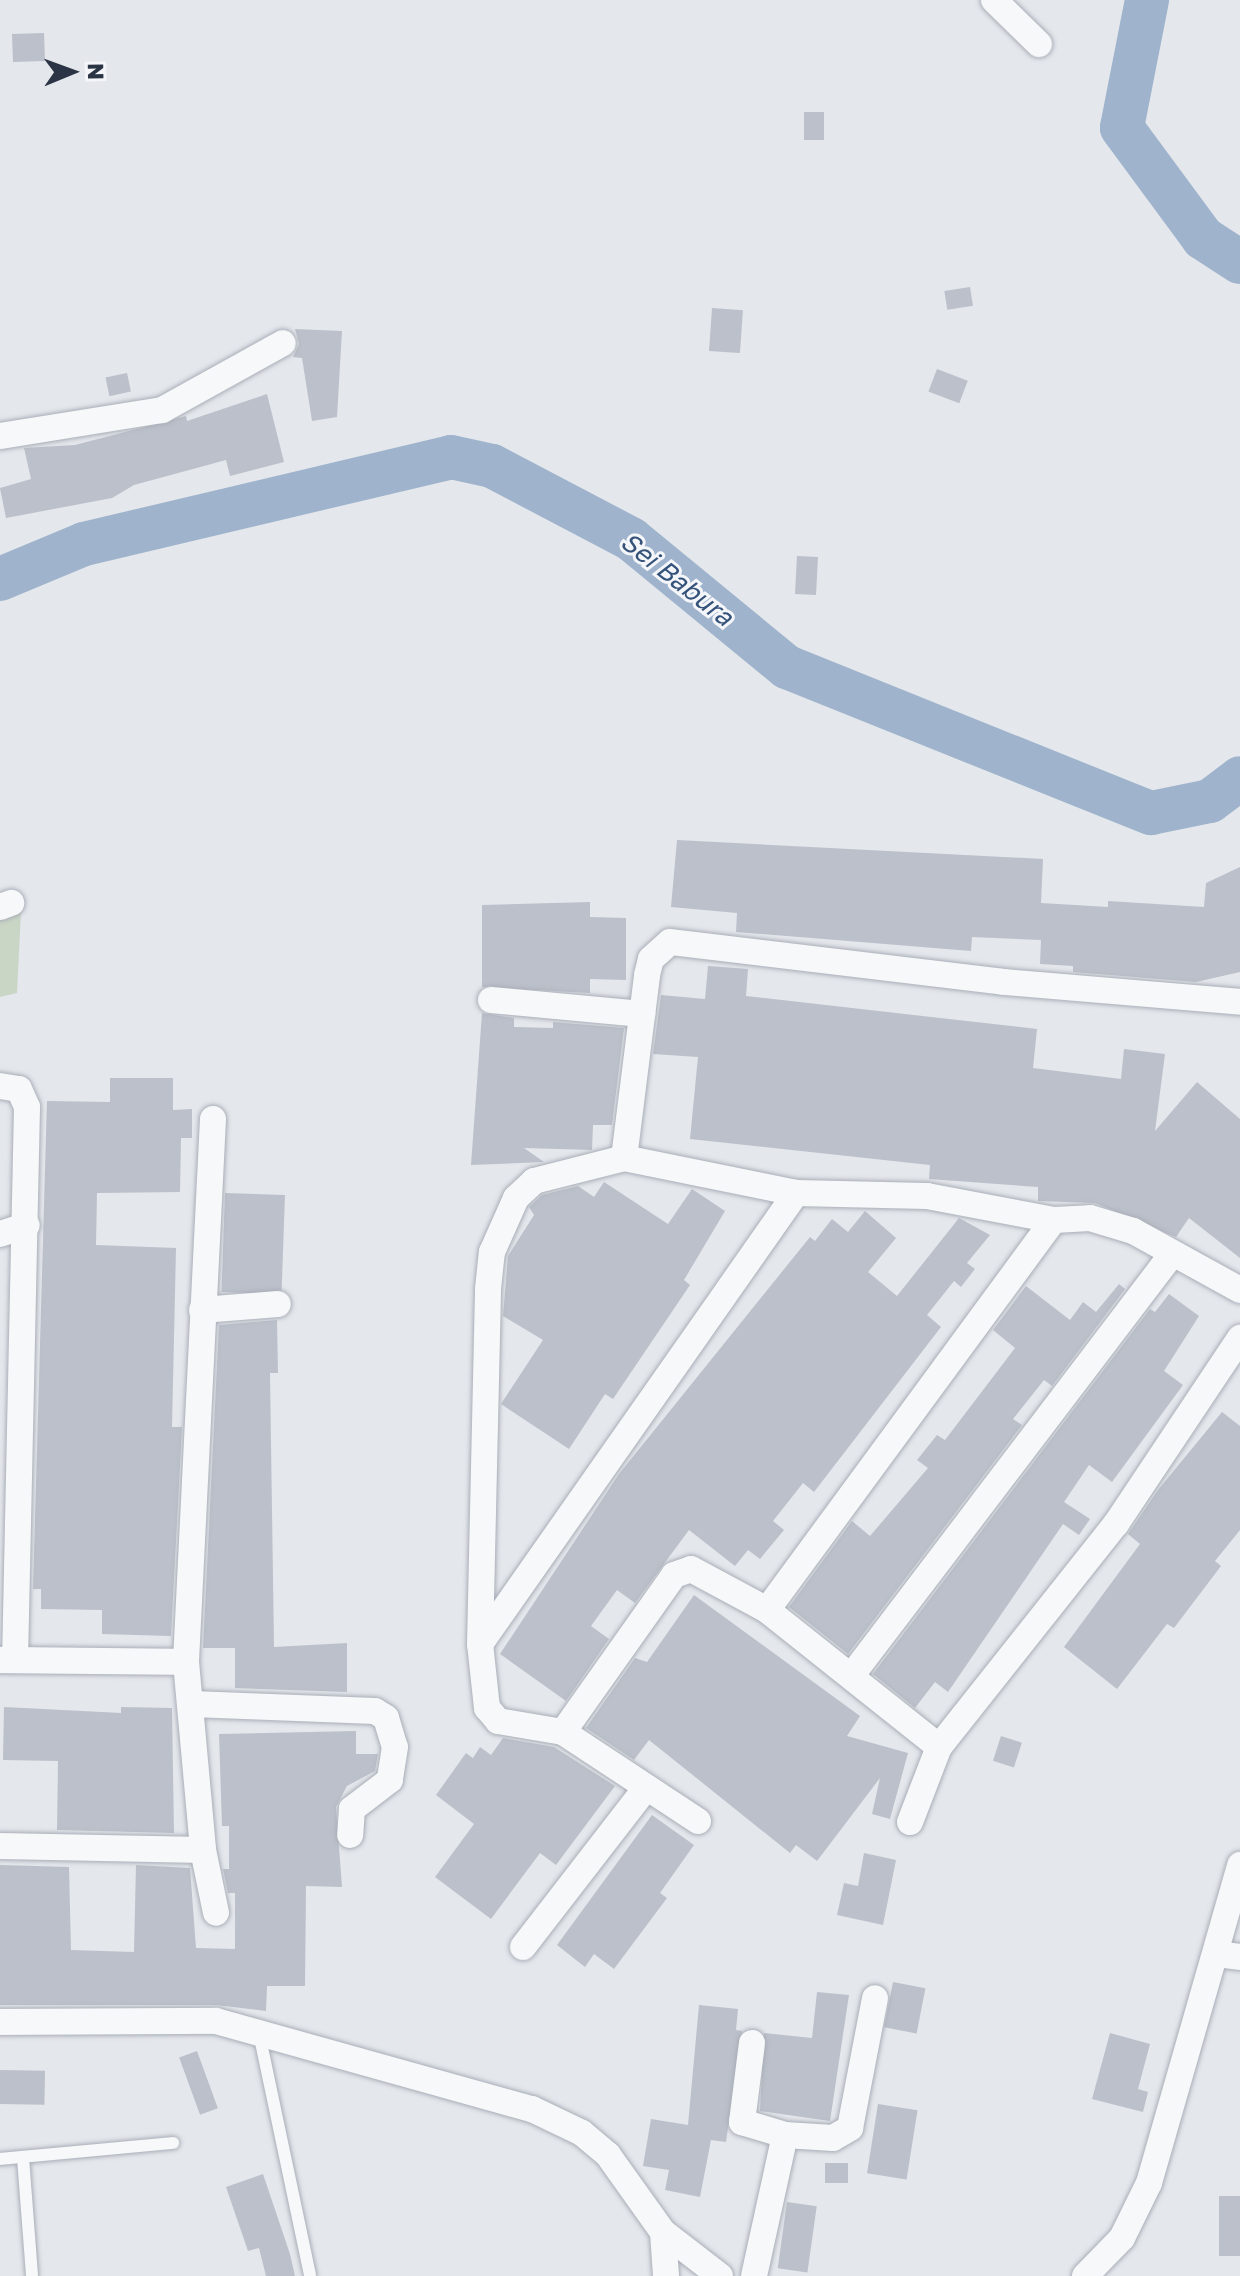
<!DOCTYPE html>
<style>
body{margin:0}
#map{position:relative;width:1240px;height:2276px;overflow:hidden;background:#e4e7ec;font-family:"Golos Text",sans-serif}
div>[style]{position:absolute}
.green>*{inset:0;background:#c9d6c5}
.river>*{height:44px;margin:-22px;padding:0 22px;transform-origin:22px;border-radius:22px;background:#9fb4cc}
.building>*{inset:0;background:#bbc0ca;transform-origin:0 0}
.roads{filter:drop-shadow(0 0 2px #a9aeb7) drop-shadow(0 0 2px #a9aeb7)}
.service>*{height:12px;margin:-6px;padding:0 6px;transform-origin:6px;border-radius:6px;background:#f7f8fa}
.minor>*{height:26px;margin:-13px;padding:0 13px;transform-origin:13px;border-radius:13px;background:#f7f8fa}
span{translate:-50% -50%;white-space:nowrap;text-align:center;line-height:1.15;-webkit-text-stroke:6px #f4f6f9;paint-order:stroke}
.water-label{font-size:26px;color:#34527a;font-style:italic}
.north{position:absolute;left:32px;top:32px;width:80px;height:80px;-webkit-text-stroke:6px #f4f6f9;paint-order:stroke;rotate:89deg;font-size:22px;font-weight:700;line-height:32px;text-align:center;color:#2b3445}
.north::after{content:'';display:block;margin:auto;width:28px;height:36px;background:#2b3445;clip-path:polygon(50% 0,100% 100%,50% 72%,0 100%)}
</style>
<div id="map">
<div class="green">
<i style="clip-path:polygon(21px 911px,17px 993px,0 997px,0 917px)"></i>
</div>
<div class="river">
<i style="left:1147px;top:0;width:130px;rotate:101.1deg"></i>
<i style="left:1122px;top:128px;width:137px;rotate:53.6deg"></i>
<i style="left:1203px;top:238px;width:44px;rotate:33deg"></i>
<i style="left:0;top:579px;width:91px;rotate:-22.6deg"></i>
<i style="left:84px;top:544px;width:377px;rotate:-13.3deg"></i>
<i style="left:451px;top:457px;width:42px;rotate:12.4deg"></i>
<i style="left:492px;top:466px;width:157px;rotate:27.7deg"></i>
<i style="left:631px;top:539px;width:202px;rotate:39.4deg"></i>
<i style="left:787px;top:667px;width:392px;rotate:21.9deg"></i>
<i style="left:1151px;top:813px;width:60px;rotate:-11.5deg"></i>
<i style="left:1210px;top:801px;width:38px;rotate:-37deg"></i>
</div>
<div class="building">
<i style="left:44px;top:33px;width:28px;height:32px;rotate:88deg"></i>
<i style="left:804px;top:112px;width:20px;height:28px"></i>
<i style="left:970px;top:287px;width:19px;height:26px;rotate:81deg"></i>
<i style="left:712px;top:308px;width:31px;height:43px;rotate:4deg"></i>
<i style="clip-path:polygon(295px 329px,342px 331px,337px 417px,312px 421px,302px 358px,293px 357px,299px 344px)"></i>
<i style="left:937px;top:369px;width:33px;height:24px;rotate:21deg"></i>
<i style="left:127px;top:373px;width:19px;height:22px;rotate:78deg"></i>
<i style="clip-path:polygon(267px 394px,284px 462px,230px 476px,226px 460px,134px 485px,112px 498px,6px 518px,0 488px,31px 479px,24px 448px,75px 445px,186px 416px,187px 421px)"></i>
<i style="left:797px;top:556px;width:21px;height:38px;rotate:3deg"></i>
<i style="clip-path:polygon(677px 840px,1043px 859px,1041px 903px,1108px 907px,1108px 901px,1204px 907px,1206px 883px,1240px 867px,1240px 972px,1196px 982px,1073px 972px,1073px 966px,1040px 964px,1041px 940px,972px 937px,971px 951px,736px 932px,737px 913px,671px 907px)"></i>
<i style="clip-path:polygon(590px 902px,590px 917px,626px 918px,626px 980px,590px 979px,590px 993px,482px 987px,482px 905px)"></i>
<i style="clip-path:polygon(708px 966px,748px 969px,746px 996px,1037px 1029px,1033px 1068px,1121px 1079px,1124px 1049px,1165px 1054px,1155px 1131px,1197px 1082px,1240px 1119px,1240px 1258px,1189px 1218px,1176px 1237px,1095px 1203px,1038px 1201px,1038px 1187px,929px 1179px,930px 1165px,690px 1139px,698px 1057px,653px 1054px,661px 995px,705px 999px)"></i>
<i style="clip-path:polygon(482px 1013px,514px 1018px,514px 1027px,553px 1028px,553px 1022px,624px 1028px,612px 1125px,593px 1125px,592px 1150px,524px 1148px,544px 1162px,471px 1165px)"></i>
<i style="clip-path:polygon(110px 1078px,173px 1078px,173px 1110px,192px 1109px,192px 1138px,181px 1138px,180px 1192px,97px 1193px,96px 1245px,176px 1248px,172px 1427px,182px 1427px,171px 1636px,102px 1634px,102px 1610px,41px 1609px,41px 1589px,33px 1589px,47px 1101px,110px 1102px)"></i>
<i style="clip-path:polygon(604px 1182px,668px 1224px,692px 1189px,725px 1211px,684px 1280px,690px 1285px,613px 1399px,605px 1394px,569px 1449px,501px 1404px,543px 1340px,503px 1316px,508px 1256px,534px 1215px,529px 1207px,542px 1195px,578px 1186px,594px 1197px)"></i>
<i style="left:225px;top:1193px;width:60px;height:99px;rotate:2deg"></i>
<i style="clip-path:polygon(865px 1211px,896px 1238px,868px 1272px,897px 1296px,959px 1218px,990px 1235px,967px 1263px,975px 1269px,961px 1287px,954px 1281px,927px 1315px,941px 1327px,814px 1492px,803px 1483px,773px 1521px,784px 1530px,760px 1559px,748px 1550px,735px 1566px,689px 1530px,635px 1603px,617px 1590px,591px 1626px,609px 1639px,566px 1701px,500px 1654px,619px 1474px,810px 1237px,815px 1241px,832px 1219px,848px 1232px)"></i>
<i style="clip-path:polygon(1119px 1284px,1125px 1289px,1052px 1386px,1044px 1380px,1013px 1419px,1022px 1425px,848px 1654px,789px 1607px,852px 1521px,870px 1536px,928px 1468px,917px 1460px,937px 1435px,945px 1440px,1015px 1348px,993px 1330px,1026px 1286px,1070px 1320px,1083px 1302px,1096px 1312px)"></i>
<i style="clip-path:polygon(1169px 1294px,1199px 1316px,1164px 1371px,1183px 1385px,1112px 1482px,1089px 1465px,1064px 1502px,1090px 1519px,1079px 1535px,1063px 1524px,948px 1692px,935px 1682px,915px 1708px,873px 1674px,1150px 1309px,1155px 1312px)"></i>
<i style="clip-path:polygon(277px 1320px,278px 1373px,270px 1373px,274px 1647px,347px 1643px,347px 1692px,235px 1688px,235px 1648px,203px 1648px,219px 1325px)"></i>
<i style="clip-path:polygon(1222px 1412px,1240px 1426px,1240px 1530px,1215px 1561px,1221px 1566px,1174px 1628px,1167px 1624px,1117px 1689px,1064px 1647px,1140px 1544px,1128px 1534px,1158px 1490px)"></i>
<i style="clip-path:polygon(694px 1595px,860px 1716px,847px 1736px,908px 1753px,890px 1819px,872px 1814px,880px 1778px,817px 1861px,796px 1845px,790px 1853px,649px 1740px,634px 1760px,586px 1728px,635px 1658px,647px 1662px)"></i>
<i style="clip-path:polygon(4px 1707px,121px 1713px,121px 1707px,172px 1708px,174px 1833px,57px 1830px,58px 1761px,3px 1760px)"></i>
<i style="clip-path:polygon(356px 1731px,356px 1754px,378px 1754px,375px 1771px,347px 1786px,336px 1807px,342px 1887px,306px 1886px,305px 1986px,267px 1986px,266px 2011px,216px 2005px,0 2005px,0 1865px,69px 1867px,71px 1950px,134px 1952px,136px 1865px,190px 1868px,196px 1948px,235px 1949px,235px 1893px,228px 1893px,223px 1869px,229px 1869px,229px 1826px,222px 1826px,219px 1734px)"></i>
<i style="left:1001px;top:1736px;width:22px;height:26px;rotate:18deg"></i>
<i style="clip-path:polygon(503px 1738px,554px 1747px,615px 1786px,556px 1865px,540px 1853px,491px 1919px,435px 1877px,474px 1824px,436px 1795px,466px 1753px,473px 1758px,480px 1747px,491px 1755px)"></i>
<i style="clip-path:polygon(652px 1815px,694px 1845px,660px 1893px,667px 1898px,614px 1969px,594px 1954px,585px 1967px,557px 1945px)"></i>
<i style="clip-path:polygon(864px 1853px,896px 1860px,883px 1925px,837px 1915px,844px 1883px,858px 1886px)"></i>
<i style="left:893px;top:1982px;width:33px;height:46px;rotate:11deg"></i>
<i style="clip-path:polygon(817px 1992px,849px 1995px,830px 2121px,760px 2111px,764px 2033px,812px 2038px)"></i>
<i style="clip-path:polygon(699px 2005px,738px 2009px,736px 2030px,742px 2031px,726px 2142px,711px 2140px,700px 2197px,665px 2190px,669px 2170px,643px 2166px,651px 2119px,688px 2125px)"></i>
<i style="clip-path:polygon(1110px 2033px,1150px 2044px,1138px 2089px,1148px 2092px,1143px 2112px,1092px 2099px)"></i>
<i style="left:197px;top:2051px;width:61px;height:19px;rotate:70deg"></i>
<i style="left:0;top:2070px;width:45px;height:34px;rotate:1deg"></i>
<i style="left:878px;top:2104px;width:40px;height:70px;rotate:9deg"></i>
<i style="left:825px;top:2163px;width:23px;height:20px"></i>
<i style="clip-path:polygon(263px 2174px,290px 2254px,295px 2276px,266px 2276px,259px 2248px,248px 2251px,226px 2187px)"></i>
<i style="left:1219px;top:2196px;width:21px;height:60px"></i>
<i style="left:787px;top:2202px;width:30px;height:67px;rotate:8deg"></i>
</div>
<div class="roads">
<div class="service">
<i style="left:259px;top:2033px;width:248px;rotate:78.1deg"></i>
<i style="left:23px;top:2158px;width:118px;rotate:85.6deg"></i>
<i style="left:0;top:2159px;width:174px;rotate:-5.3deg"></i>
</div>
<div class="minor">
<i style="left:994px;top:0;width:63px;rotate:44.4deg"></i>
<i style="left:0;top:436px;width:164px;rotate:-9.1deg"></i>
<i style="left:162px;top:410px;width:138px;rotate:-29deg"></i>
<i style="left:0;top:907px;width:12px;rotate:-20deg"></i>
<i style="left:491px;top:1000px;width:152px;rotate:5.3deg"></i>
<i style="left:0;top:1086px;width:19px;rotate:9deg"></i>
<i style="left:19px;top:1089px;width:20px;rotate:66deg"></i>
<i style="left:27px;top:1107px;width:553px;rotate:91.24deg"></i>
<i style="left:213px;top:1119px;width:544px;rotate:92.85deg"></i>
<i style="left:186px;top:1662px;width:189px;rotate:84.8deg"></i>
<i style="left:203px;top:1850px;width:64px;rotate:78.3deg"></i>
<i style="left:624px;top:1158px;width:184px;rotate:-82.8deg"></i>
<i style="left:647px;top:975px;width:16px;rotate:-76deg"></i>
<i style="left:651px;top:959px;width:25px;rotate:-42deg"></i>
<i style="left:670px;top:942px;width:336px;rotate:6.8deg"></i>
<i style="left:1004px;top:982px;width:237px;rotate:4.8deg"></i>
<i style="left:0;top:1234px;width:28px;rotate:-18deg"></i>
<i style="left:202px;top:1310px;width:76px;rotate:-4.5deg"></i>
<i style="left:767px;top:1610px;width:484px;rotate:-53.7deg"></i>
<i style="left:480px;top:1644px;width:551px;rotate:-54.98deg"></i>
<i style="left:0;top:1660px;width:186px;rotate:0.6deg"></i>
<i style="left:852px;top:1675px;width:529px;rotate:-52.76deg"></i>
<i style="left:192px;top:1704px;width:183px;rotate:2.2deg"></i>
<i style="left:375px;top:1711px;width:13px;rotate:32deg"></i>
<i style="left:386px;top:1718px;width:30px;rotate:73deg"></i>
<i style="left:395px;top:1747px;width:33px;rotate:99deg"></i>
<i style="left:390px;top:1780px;width:48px;rotate:142.7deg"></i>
<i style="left:352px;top:1809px;width:26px;rotate:94deg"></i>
<i style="left:563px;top:1732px;width:192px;rotate:-54.7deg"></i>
<i style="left:674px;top:1575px;width:18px;rotate:-19deg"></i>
<i style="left:691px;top:1569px;width:86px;rotate:28.3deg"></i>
<i style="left:767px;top:1610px;width:220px;rotate:38.5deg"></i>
<i style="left:698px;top:1821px;width:162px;rotate:-146.6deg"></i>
<i style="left:563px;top:1732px;width:66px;rotate:-170.4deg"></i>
<i style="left:498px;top:1721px;width:17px;rotate:-130deg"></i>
<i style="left:487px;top:1708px;width:64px;rotate:-96.2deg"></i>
<i style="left:480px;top:1644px;width:355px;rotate:-88.7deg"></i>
<i style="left:488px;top:1289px;width:37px;rotate:-84deg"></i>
<i style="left:492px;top:1252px;width:59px;rotate:-66deg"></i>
<i style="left:516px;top:1198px;width:25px;rotate:-43deg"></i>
<i style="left:534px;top:1181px;width:93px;rotate:-14.3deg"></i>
<i style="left:624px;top:1158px;width:176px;rotate:11.5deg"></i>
<i style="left:796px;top:1193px;width:131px;rotate:1.3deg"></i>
<i style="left:927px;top:1196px;width:129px;rotate:10.7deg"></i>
<i style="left:1054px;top:1220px;width:36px;rotate:-3deg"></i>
<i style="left:1090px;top:1218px;width:45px;rotate:16.8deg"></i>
<i style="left:1133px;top:1231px;width:122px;rotate:28.9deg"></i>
<i style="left:910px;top:1822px;width:80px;rotate:-68.9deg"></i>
<i style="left:939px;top:1747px;width:285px;rotate:-51.6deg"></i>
<i style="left:1116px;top:1524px;width:224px;rotate:-56.3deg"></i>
<i style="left:0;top:1846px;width:203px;rotate:1.1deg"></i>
<i style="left:523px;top:1947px;width:200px;rotate:-52.3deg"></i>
<i style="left:1216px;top:1954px;width:24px;rotate:7deg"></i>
<i style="left:0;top:2022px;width:216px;rotate:-0.3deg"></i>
<i style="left:216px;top:2021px;width:328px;rotate:15.6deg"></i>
<i style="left:532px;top:2109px;width:55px;rotate:25.6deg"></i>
<i style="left:582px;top:2133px;width:34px;rotate:40deg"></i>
<i style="left:608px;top:2155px;width:95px;rotate:54.5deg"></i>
<i style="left:663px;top:2232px;width:72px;rotate:37.7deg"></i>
<i style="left:752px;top:2043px;width:80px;rotate:97.2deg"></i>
<i style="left:742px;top:2122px;width:45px;rotate:16.8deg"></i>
<i style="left:663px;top:2232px;width:44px;rotate:86.1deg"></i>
<i style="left:754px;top:2276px;width:144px;rotate:-77.6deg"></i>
<i style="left:785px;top:2135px;width:48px;rotate:3.6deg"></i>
<i style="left:833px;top:2138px;width:20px;rotate:-30deg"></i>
<i style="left:850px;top:2128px;width:132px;rotate:-79.1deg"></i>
<i style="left:1085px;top:2276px;width:53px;rotate:-45.8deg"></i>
<i style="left:1122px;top:2238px;width:61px;rotate:-63.9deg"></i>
<i style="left:1149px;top:2183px;width:331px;rotate:-74deg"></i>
</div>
</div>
<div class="water-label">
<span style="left:677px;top:579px;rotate:38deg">Sei Babura</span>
</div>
<div class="north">N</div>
</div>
